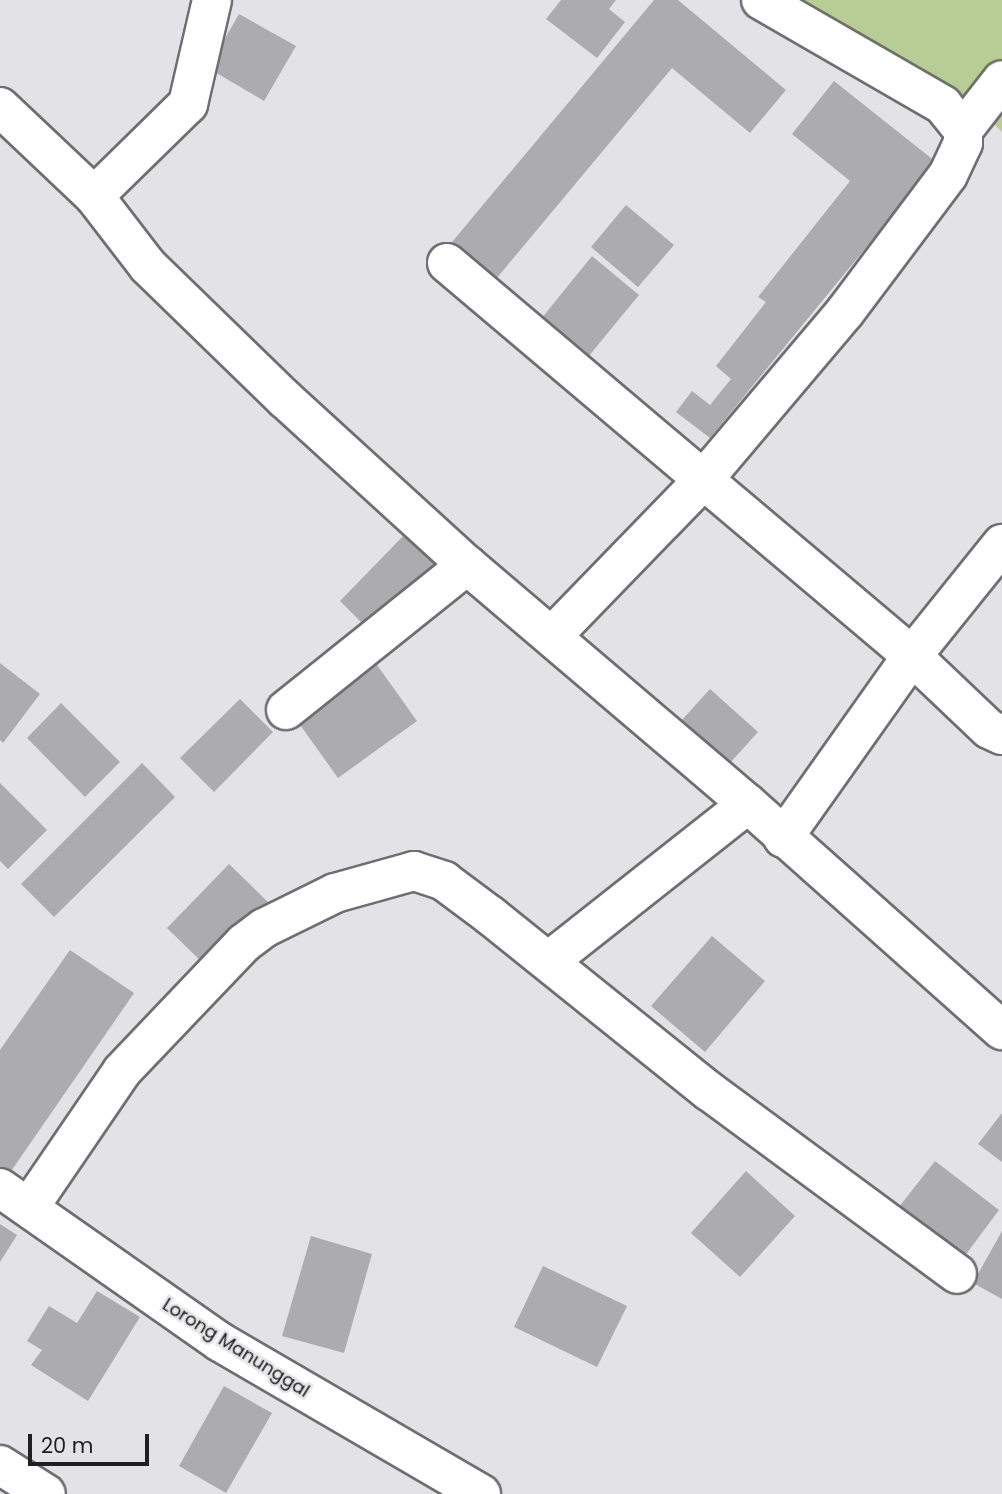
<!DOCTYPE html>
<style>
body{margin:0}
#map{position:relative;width:1002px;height:1494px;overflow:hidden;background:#e3e3e5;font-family:Poppins,sans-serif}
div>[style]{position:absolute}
.green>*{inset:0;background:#b8cd95}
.building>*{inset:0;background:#acacae}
.roads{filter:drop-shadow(2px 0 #6f6f71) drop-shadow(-2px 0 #6f6f71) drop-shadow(0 2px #6f6f71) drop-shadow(0 -2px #6f6f71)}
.street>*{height:38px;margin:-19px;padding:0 19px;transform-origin:19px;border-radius:19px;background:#fff}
span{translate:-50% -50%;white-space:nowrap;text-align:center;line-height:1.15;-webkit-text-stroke:5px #e3e3e5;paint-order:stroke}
.street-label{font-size:18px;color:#202021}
.scale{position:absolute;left:28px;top:1434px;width:121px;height:32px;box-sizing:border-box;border:4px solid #202021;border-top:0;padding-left:9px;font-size:21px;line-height:24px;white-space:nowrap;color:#202021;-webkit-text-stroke:5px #e3e3e5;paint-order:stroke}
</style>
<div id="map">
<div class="green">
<i style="clip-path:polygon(797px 0,1002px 0,1002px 132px,995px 125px)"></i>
</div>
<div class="building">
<i style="clip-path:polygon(561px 0,616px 0,609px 9px,625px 22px,597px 58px,546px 19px)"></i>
<i style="clip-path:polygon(654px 0,678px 0,786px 90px,750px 133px,672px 68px,491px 285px,447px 248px)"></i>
<i style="clip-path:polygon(239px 14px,296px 46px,264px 101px,208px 68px)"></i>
<i style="clip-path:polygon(834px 81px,936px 162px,710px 438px,676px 412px,692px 391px,710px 405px,731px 379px,716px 366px,766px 302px,758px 297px,850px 181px,792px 134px)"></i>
<i style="clip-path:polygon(626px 205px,674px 245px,638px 287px,591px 247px)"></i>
<i style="clip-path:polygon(592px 256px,639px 295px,588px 357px,541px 319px)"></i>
<i style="clip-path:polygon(408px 531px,443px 566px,374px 635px,340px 601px)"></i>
<i style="clip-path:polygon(0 663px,40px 694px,3px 743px,0 740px)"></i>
<i style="clip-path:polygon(377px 665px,417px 721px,338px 778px,298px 722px)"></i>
<i style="clip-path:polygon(710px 689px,758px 732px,721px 773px,673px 730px)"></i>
<i style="clip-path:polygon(240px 699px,273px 732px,214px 792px,180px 758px)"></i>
<i style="clip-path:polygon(61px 703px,120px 762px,85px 797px,27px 738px)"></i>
<i style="clip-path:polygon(142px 763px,175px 797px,54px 917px,21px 884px)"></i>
<i style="clip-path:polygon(0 783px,47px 830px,8px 869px,0 861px)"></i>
<i style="clip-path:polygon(229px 864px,269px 903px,207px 967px,167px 928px)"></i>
<i style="clip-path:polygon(712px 936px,765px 981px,705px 1052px,651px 1006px)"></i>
<i style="clip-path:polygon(70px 950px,134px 993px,5px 1180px,0 1177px,0 1050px)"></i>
<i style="clip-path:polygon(1002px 1113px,1002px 1162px,978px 1144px)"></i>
<i style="clip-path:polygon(935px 1161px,999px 1210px,964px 1257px,899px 1207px)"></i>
<i style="clip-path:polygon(746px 1171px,795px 1216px,740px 1277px,691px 1233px)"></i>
<i style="clip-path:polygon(0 1224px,17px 1235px,0 1262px)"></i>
<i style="clip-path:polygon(1002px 1231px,1002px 1299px,973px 1283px)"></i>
<i style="clip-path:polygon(311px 1236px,372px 1254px,344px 1353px,282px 1336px)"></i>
<i style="clip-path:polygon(543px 1266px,627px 1306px,597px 1367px,514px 1327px)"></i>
<i style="clip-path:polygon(97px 1291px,140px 1317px,88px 1401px,31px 1365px,42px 1350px,27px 1341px,49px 1306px,77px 1323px)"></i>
<i style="clip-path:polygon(224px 1386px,272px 1413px,226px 1493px,179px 1466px)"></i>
</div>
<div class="roads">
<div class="street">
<i style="left:0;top:107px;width:129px;rotate:43.4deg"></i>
<i style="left:94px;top:196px;width:132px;rotate:-44.4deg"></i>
<i style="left:188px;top:104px;width:107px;rotate:-77deg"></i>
<i style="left:963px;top:130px;width:63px;rotate:-52deg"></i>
<i style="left:94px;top:196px;width:88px;rotate:52.4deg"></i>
<i style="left:148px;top:266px;width:191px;rotate:44.2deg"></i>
<i style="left:285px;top:399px;width:246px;rotate:42.4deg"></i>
<i style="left:467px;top:565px;width:369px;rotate:40.4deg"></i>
<i style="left:748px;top:804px;width:340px;rotate:41.7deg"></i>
<i style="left:447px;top:263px;width:609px;rotate:40.2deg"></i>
<i style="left:912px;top:656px;width:106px;rotate:43.5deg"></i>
<i style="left:989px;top:729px;width:14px;rotate:25deg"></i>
<i style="left:552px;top:636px;width:217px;rotate:-45.9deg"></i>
<i style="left:703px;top:480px;width:220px;rotate:-49.8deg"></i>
<i style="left:845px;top:312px;width:171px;rotate:-53.1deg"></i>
<i style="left:948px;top:175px;width:35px;rotate:-65deg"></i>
<i style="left:963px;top:143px;width:13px;rotate:-90deg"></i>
<i style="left:963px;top:130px;width:32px;rotate:-129deg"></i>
<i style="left:943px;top:105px;width:210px;rotate:-150deg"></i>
<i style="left:286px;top:710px;width:232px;rotate:-38.7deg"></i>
<i style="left:783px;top:838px;width:223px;rotate:-54.7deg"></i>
<i style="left:912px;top:656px;width:144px;rotate:-51.2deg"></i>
<i style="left:549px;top:961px;width:253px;rotate:-38.3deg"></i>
<i style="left:0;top:1188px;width:269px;rotate:35deg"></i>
<i style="left:220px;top:1342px;width:302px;rotate:30.2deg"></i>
<i style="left:30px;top:1206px;width:163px;rotate:-55.7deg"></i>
<i style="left:122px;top:1071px;width:177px;rotate:-46.4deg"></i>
<i style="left:244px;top:943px;width:25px;rotate:-37deg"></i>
<i style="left:264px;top:928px;width:79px;rotate:-26.2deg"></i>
<i style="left:335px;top:893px;width:82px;rotate:-15.6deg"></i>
<i style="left:414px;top:871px;width:32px;rotate:18deg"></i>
<i style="left:444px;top:881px;width:59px;rotate:36.7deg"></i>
<i style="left:491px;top:916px;width:280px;rotate:38.8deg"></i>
<i style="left:709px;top:1091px;width:308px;rotate:36.4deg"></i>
<i style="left:0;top:1465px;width:54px;rotate:32.2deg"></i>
</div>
</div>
<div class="street-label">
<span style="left:236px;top:1348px;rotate:32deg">Lorong Manunggal</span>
</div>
<div class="scale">20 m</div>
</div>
